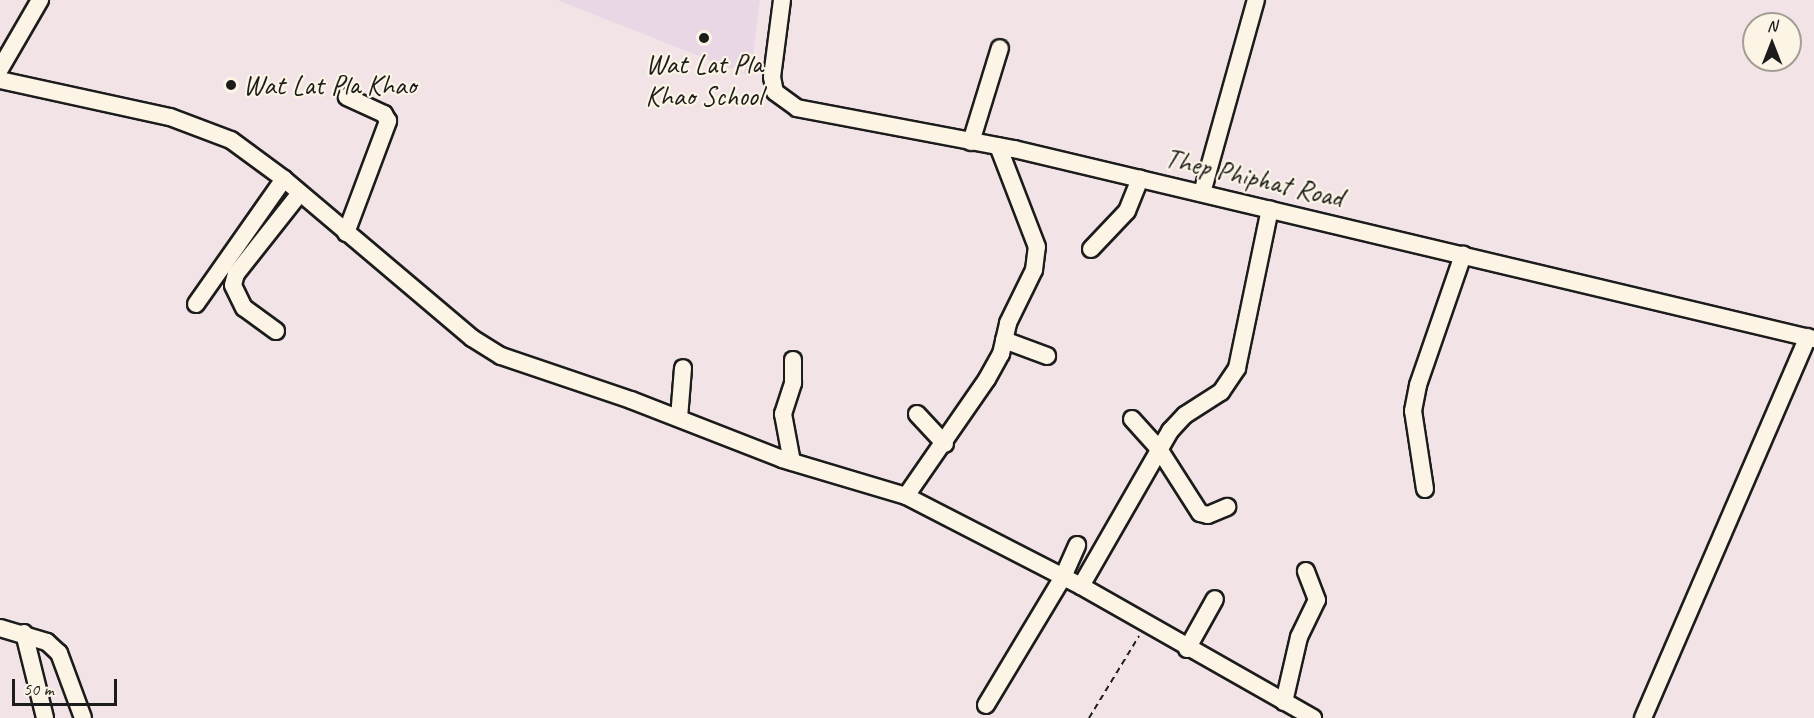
<!DOCTYPE html>
<style>
body{margin:0}
#map{position:relative;width:1814px;height:718px;overflow:hidden;background:#f1e3e6;font-family:Caveat,sans-serif}
div>[style]{position:absolute}
.built>*{inset:0;background:#ead7e6}
.path>*{height:2px;margin-top:-1px;transform-origin:0;background:repeating-linear-gradient(90deg,#1c1c1c 0 6px,transparent 0 10.5px)}
.roads{filter:drop-shadow(2px 0 #1c1c1c) drop-shadow(-2px 0 #1c1c1c) drop-shadow(0 2px #1c1c1c) drop-shadow(0 -2px #1c1c1c)}
.minor>*{height:16px;margin:-8px;padding:0 8px;transform-origin:8px;border-radius:8px;background:#fcf5e5}
.dots>*{width:16px;height:16px;translate:-50% -50%;box-sizing:border-box;border:3px solid #fcf5e5;border-radius:50%}
span{translate:-50% -50%;white-space:nowrap;text-align:center;line-height:1.15;-webkit-text-stroke:4.5px #fcf5e5;paint-order:stroke}
.poi-label{font-size:28px;color:#1c1c1c}
.left{translate:0 -50%;text-align:left}
.street-label{font-size:28px;color:#1c1c1c}
.north{position:absolute;left:1742px;top:12px;width:60px;height:60px;box-sizing:border-box;background:#fcf5e5;border:2px solid #a29e95;border-radius:50%;rotate:0deg;font-size:16px;font-weight:700;line-height:24px;text-align:center;color:#1c1c1c}
.north::after{content:'';display:block;margin:auto;width:21px;height:27px;background:#1c1c1c;clip-path:polygon(50% 0,100% 100%,50% 72%,0 100%)}
.scale{position:absolute;left:12px;top:679px;width:105px;height:27px;box-sizing:border-box;border:3px solid #1c1c1c;border-top:0;padding-left:8px;font-size:18px;line-height:21px;white-space:nowrap;color:#1c1c1c;-webkit-text-stroke:4px #fcf5e5;paint-order:stroke}
</style>
<div id="map">
<div class="built">
<i style="clip-path:polygon(557px 0,760px 0,750px 76px)"></i>
</div>
<div class="path">
<i style="left:1089px;top:718px;width:96px;rotate:-58.6deg"></i>
</div>
<div class="roads">
<div class="minor">
<i style="left:782px;top:0;width:78px;rotate:97.4deg"></i>
<i style="left:772px;top:77px;width:15px;rotate:79deg"></i>
<i style="left:775px;top:92px;width:27px;rotate:36deg"></i>
<i style="left:797px;top:108px;width:221px;rotate:10.7deg"></i>
<i style="left:1014px;top:149px;width:822px;rotate:13.36deg"></i>
<i style="left:0;top:69px;width:80px;rotate:-59.9deg"></i>
<i style="left:0;top:80px;width:174px;rotate:12.3deg"></i>
<i style="left:170px;top:117px;width:65px;rotate:20.7deg"></i>
<i style="left:231px;top:140px;width:66px;rotate:36.3deg"></i>
<i style="left:284px;top:179px;width:246px;rotate:40.2deg"></i>
<i style="left:472px;top:338px;width:34px;rotate:32deg"></i>
<i style="left:501px;top:356px;width:137px;rotate:18.7deg"></i>
<i style="left:631px;top:400px;width:162px;rotate:21.3deg"></i>
<i style="left:782px;top:459px;width:129px;rotate:16.6deg"></i>
<i style="left:906px;top:496px;width:197px;rotate:27.2deg"></i>
<i style="left:1081px;top:586px;width:267px;rotate:29.6deg"></i>
<i style="left:971px;top:142px;width:98px;rotate:-72.9deg"></i>
<i style="left:1202px;top:193px;width:200px;rotate:-74.4deg"></i>
<i style="left:346px;top:233px;width:120px;rotate:-69.4deg"></i>
<i style="left:388px;top:121px;width:8px;rotate:-120deg"></i>
<i style="left:384px;top:114px;width:41px;rotate:-155.3deg"></i>
<i style="left:1091px;top:249px;width:52px;rotate:-46.5deg"></i>
<i style="left:1127px;top:211px;width:35px;rotate:-68deg"></i>
<i style="left:196px;top:304px;width:153px;rotate:-54.9deg"></i>
<i style="left:276px;top:331px;width:39px;rotate:-144deg"></i>
<i style="left:244px;top:308px;width:25px;rotate:-116deg"></i>
<i style="left:233px;top:285px;width:11px;rotate:-75deg"></i>
<i style="left:236px;top:274px;width:103px;rotate:-51.7deg"></i>
<i style="left:1004px;top:340px;width:46px;rotate:20.4deg"></i>
<i style="left:917px;top:414px;width:41px;rotate:47deg"></i>
<i style="left:679px;top:418px;width:50px;rotate:-85.4deg"></i>
<i style="left:1132px;top:419px;width:40px;rotate:48deg"></i>
<i style="left:1159px;top:449px;width:76px;rotate:57.4deg"></i>
<i style="left:1200px;top:513px;width:8px;rotate:14deg"></i>
<i style="left:1208px;top:515px;width:21px;rotate:-23deg"></i>
<i style="left:792px;top:462px;width:49px;rotate:-100.6deg"></i>
<i style="left:783px;top:414px;width:33px;rotate:-72deg"></i>
<i style="left:793px;top:383px;width:23px;rotate:-90deg"></i>
<i style="left:1425px;top:489px;width:79px;rotate:-98.7deg"></i>
<i style="left:1413px;top:411px;width:26px;rotate:-79deg"></i>
<i style="left:1418px;top:385px;width:138px;rotate:-70.9deg"></i>
<i style="left:906px;top:496px;width:142px;rotate:-55.3deg"></i>
<i style="left:987px;top:379px;width:29px;rotate:-61deg"></i>
<i style="left:1001px;top:354px;width:32px;rotate:-77deg"></i>
<i style="left:1008px;top:323px;width:59px;rotate:-63.9deg"></i>
<i style="left:1034px;top:270px;width:23px;rotate:-83deg"></i>
<i style="left:1037px;top:247px;width:108px;rotate:-111.1deg"></i>
<i style="left:1081px;top:586px;width:179px;rotate:-60.1deg"></i>
<i style="left:1170px;top:431px;width:22px;rotate:-47deg"></i>
<i style="left:1185px;top:415px;width:43px;rotate:-32.6deg"></i>
<i style="left:1221px;top:392px;width:29px;rotate:-56deg"></i>
<i style="left:1237px;top:368px;width:162px;rotate:-78.3deg"></i>
<i style="left:0;top:628px;width:49px;rotate:16.6deg"></i>
<i style="left:47px;top:642px;width:16px;rotate:43deg"></i>
<i style="left:59px;top:653px;width:69px;rotate:69.7deg"></i>
<i style="left:24px;top:633px;width:88px;rotate:76.1deg"></i>
<i style="left:1187px;top:649px;width:57px;rotate:-60.8deg"></i>
<i style="left:1284px;top:702px;width:67px;rotate:-77deg"></i>
<i style="left:1299px;top:637px;width:41px;rotate:-64.1deg"></i>
<i style="left:1317px;top:600px;width:31px;rotate:-111deg"></i>
<i style="left:986px;top:705px;width:149px;rotate:-59deg"></i>
<i style="left:1063px;top:577px;width:35px;rotate:-66deg"></i>
<i style="left:1643px;top:718px;width:415px;rotate:-66.6deg"></i>
</div>
</div>
<div class="dots">
<i style="left:704px;top:38px;background:#1c1c1c"></i>
<i style="left:231px;top:85px;background:#1c1c1c"></i>
</div>
<div class="poi-label">
<span style="left:704px;top:80px">Wat Lat Pla<br>Khao School</span>
<span class="left" style="left:243px;top:85px">Wat Lat Pla Khao</span>
</div>
<div class="street-label">
<span style="left:1254px;top:178px;rotate:13deg">Thep Phiphat Road</span>
</div>
<div class="north">N</div>
<div class="scale">50 m</div>
</div>
